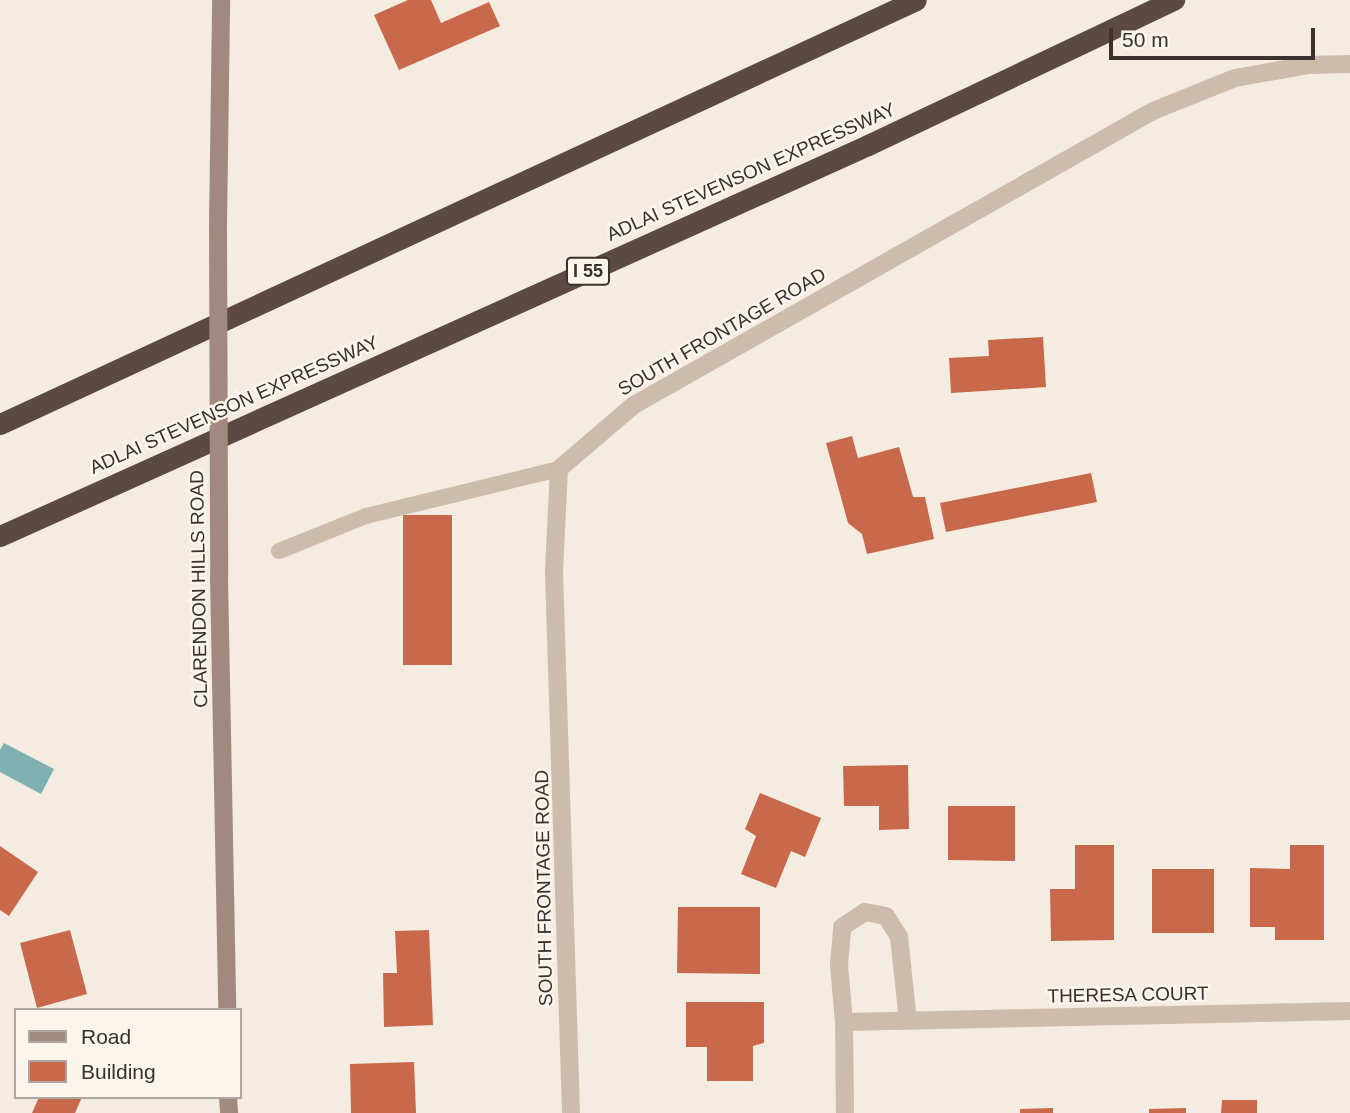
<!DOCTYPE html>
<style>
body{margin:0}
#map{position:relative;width:1350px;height:1113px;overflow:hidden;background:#f4ebe1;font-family:Helvetica,sans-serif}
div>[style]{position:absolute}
.water>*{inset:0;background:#7fb0b2}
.building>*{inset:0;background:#c8694b}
.lane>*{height:16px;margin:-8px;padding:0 8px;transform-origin:8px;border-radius:8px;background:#cdbbac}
.street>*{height:18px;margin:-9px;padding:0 9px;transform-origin:9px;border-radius:9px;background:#cdbbac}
.secondary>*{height:18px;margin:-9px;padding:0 9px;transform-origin:9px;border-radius:9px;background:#a18a7d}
.highway>*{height:21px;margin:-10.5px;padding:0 10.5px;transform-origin:10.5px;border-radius:10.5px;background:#5c4a42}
.secondary-bridge>*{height:18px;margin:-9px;padding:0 9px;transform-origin:9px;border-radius:9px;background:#a18a7d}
span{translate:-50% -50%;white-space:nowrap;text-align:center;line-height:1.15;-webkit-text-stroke:5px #fbf5ee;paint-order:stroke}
.shield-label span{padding:2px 5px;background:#fbf5ee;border:2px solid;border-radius:5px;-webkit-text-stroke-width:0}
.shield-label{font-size:18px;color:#3b302b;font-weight:700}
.street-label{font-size:19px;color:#3b302b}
.legend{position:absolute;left:14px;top:1008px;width:228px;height:91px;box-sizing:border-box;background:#fbf5ee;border:2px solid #aea6a0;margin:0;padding:9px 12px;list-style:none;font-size:21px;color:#3b302b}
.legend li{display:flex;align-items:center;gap:14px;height:35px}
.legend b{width:35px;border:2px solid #aea6a0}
.scale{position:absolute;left:1109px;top:28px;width:206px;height:32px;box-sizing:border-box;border:4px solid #3b302b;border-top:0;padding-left:9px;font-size:21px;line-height:24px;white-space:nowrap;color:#3b302b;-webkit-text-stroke:5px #fbf5ee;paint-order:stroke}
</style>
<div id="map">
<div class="water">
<i style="clip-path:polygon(4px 743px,54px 769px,41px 794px,0 772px,0 750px)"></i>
</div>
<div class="building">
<i style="clip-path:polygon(408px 0,431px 0,441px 23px,489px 2px,500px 26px,399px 70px,374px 15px)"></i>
<i style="clip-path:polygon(1043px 337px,1046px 387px,951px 393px,949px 358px,989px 356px,988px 340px)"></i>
<i style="clip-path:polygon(852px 436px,858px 458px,899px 447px,913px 497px,925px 497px,934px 539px,867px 554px,862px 534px,848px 523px,826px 443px)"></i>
<i style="clip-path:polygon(1091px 473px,1097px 502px,946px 532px,940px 503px)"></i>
<i style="clip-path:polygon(403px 515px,452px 515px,452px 665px,403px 665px)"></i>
<i style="clip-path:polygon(908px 765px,909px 829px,879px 830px,879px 806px,844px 806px,843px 766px)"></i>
<i style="clip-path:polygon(760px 793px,821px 818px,805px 857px,791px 851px,776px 888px,741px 874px,756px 836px,745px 829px)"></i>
<i style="clip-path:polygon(948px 806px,1015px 806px,1015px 861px,948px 860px)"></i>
<i style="clip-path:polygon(1075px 845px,1114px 845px,1114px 940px,1051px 941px,1050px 889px,1075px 889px)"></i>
<i style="clip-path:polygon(1290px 845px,1324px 845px,1324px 940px,1275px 940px,1275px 927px,1250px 927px,1250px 868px,1290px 869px)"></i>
<i style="clip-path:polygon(0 846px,38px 872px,9px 916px,0 910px)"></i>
<i style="clip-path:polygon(1152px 869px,1214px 869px,1214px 933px,1152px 933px)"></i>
<i style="clip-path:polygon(678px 907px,760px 907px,760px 974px,677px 973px)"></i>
<i style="clip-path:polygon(70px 930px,87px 994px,37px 1008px,20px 943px)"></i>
<i style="clip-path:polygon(429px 930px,433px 1025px,384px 1027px,383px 973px,397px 973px,395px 931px)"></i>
<i style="clip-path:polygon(686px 1002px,764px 1002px,764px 1043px,753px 1046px,753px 1081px,707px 1081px,707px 1047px,686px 1047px)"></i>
<i style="clip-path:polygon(414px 1062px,416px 1113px,351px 1113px,350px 1064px)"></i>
<i style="clip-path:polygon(39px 1097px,82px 1097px,75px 1113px,32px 1113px)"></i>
<i style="clip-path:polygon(1222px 1100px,1257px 1100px,1257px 1113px,1221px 1113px)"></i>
<i style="clip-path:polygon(1053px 1108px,1053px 1113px,1020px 1113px,1020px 1109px)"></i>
<i style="clip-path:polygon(1186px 1108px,1186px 1113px,1149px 1113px,1149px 1109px)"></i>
</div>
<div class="lane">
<i style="left:279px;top:551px;width:94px;rotate:-21.9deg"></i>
<i style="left:366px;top:516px;width:199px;rotate:-13.7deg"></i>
</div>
<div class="street">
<i style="left:844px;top:1022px;width:506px;rotate:-1.25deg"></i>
<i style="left:571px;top:1113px;width:542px;rotate:-91.8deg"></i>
<i style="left:554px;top:571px;width:102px;rotate:-87.2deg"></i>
<i style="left:559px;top:469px;width:99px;rotate:-40.5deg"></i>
<i style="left:634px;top:405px;width:596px;rotate:-29.53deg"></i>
<i style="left:1153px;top:111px;width:88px;rotate:-21.9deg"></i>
<i style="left:1235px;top:78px;width:74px;rotate:-10.1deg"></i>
<i style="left:1308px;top:65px;width:42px;rotate:-1.4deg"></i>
<i style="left:845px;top:1113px;width:91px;rotate:-90.6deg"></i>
<i style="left:844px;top:1022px;width:57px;rotate:-95deg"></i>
<i style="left:839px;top:965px;width:38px;rotate:-85deg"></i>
<i style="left:842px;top:927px;width:27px;rotate:-33deg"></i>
<i style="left:865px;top:912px;width:21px;rotate:11deg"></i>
<i style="left:886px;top:916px;width:25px;rotate:58deg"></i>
<i style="left:899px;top:937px;width:84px;rotate:83.9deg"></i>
</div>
<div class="secondary">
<i style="left:218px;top:225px;width:225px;rotate:-89.2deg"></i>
<i style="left:219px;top:577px;width:433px;rotate:88.9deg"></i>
<i style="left:228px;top:1097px;width:16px;rotate:86deg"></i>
</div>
<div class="highway">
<i style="left:0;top:424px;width:1009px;rotate:-24.84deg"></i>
<i style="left:0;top:536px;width:952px;rotate:-24.25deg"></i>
<i style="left:868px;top:145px;width:339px;rotate:-25.4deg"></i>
</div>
<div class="secondary-bridge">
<i style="left:218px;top:225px;width:352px;rotate:89.8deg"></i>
</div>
<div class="shield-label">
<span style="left:588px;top:271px">I 55</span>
</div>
<div class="street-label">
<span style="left:751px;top:172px;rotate:-24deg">ADLAI STEVENSON EXPRESSWAY</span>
<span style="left:722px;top:332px;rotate:-30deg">SOUTH FRONTAGE ROAD</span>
<span style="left:234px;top:405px;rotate:-24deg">ADLAI STEVENSON EXPRESSWAY</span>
<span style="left:199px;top:589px;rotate:-91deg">CLARENDON HILLS ROAD</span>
<span style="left:544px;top:888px;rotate:-91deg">SOUTH FRONTAGE ROAD</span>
<span style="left:1128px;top:995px;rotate:-1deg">THERESA COURT</span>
</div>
<ul class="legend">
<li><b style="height:9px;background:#a18a7d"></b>Road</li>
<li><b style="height:19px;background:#c8694b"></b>Building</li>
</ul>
<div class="scale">50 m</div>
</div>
